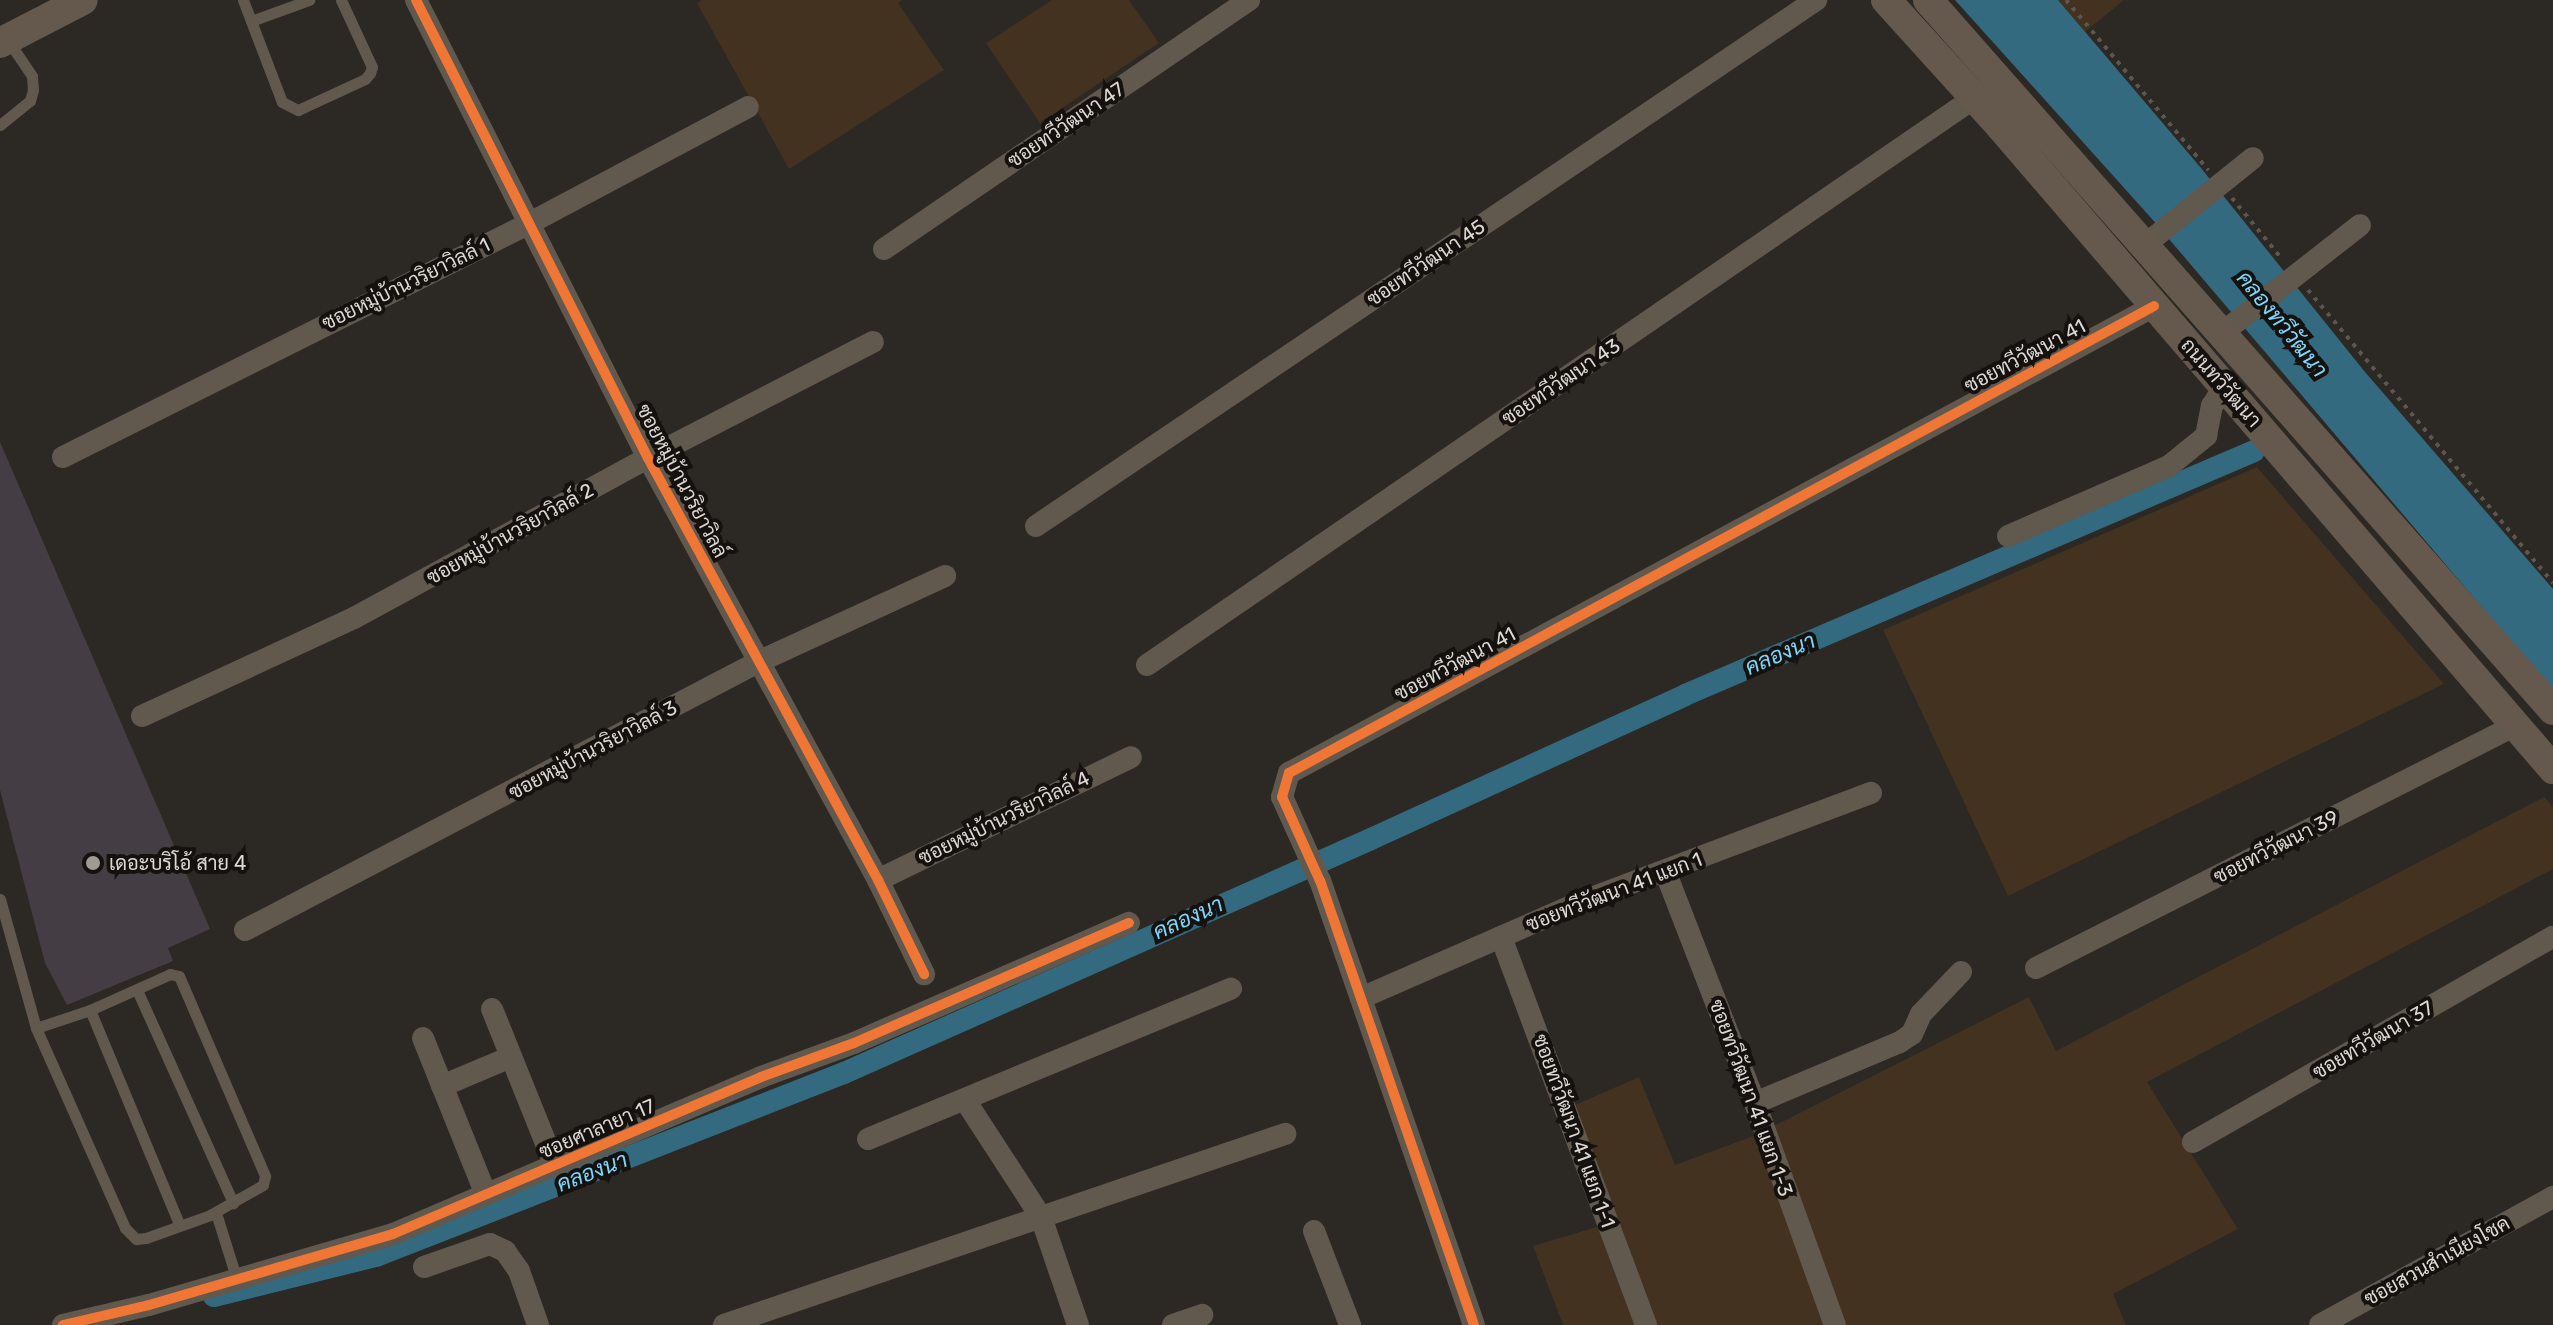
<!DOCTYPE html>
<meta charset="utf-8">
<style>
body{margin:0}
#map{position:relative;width:2553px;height:1325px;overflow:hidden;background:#2c2824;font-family:Rubik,Sarabun,sans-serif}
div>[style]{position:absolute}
.green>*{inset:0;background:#42321f}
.water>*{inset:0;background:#336a7f}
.canal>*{height:22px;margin:-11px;padding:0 11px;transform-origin:11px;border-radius:11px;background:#336a7f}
.building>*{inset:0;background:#443d43}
.path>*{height:4px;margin-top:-2px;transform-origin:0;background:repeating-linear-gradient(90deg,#5c564e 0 4px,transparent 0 10px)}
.service>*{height:11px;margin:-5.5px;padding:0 5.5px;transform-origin:5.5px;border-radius:5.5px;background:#61584e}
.minor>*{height:22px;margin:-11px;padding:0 11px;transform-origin:11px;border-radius:11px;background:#61584e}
.secondary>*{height:30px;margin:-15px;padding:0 15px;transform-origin:15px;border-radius:15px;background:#64594c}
.cycleway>*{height:10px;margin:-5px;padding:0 5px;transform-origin:5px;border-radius:5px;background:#f07635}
.dots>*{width:22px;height:22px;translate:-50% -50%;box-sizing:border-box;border:4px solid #14110e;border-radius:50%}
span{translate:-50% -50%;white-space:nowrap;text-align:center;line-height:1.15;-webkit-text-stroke:8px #14110e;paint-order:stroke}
.street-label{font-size:20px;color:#ddd8d3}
.poi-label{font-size:20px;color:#ddd8d3}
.left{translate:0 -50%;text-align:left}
.water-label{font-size:22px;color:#7bd8fc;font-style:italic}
</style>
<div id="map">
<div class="green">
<i style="clip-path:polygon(702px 0,902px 0,898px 3px,944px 70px,789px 169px,697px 3px)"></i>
<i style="clip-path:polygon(1052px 0,1129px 0,1159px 43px,1040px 123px,986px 43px)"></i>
<i style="clip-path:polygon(2058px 0,2124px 0,2085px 32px)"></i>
<i style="clip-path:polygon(2257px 467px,2444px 684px,2008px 896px,1883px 630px)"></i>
<i style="clip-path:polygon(2544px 797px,2553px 807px,2553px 869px,2147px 1082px,2238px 1229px,2113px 1294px,2126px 1325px,1563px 1325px,1533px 1246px,1617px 1221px,1575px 1105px,1639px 1077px,1675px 1165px,1756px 1135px,2029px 997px,2056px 1051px)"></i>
</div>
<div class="water">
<i style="clip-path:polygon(1955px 0,2058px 0,2201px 168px,2365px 372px,2553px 589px,2553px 691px,2152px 219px)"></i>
</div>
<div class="canal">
<i style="left:214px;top:1296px;width:167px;rotate:-13.9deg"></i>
<i style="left:376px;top:1256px;width:503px;rotate:-21.36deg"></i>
<i style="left:844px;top:1073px;width:577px;rotate:-23.94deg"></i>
<i style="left:1371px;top:839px;width:345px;rotate:-24.6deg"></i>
<i style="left:1685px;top:695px;width:619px;rotate:-23.21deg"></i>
</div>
<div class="building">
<i style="clip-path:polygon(0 442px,210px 929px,168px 948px,173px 961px,67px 1005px,45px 963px,0 790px)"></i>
</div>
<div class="path">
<i style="left:2066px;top:0;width:222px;rotate:50.1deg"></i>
<i style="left:2232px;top:198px;width:79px;rotate:50.7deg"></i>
<i style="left:2308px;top:290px;width:382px;rotate:50.1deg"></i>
</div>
<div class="service">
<i style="left:243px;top:0;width:109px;rotate:69.1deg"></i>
<i style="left:282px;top:102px;width:18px;rotate:27deg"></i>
<i style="left:298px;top:110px;width:74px;rotate:-24.8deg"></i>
<i style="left:365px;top:79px;width:8px;rotate:-50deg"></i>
<i style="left:370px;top:73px;width:6px;rotate:-72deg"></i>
<i style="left:372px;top:67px;width:74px;rotate:-114.8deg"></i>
<i style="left:251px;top:21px;width:62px;rotate:-19.9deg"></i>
<i style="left:0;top:125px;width:38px;rotate:-39deg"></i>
<i style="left:30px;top:101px;width:11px;rotate:-75deg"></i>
<i style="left:33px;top:90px;width:14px;rotate:-94deg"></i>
<i style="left:32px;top:76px;width:45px;rotate:-124deg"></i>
<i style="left:0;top:899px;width:134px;rotate:74.4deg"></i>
<i style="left:36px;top:1028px;width:219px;rotate:66deg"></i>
<i style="left:125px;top:1228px;width:16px;rotate:45deg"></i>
<i style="left:136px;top:1239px;width:10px;rotate:-6deg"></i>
<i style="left:146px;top:1238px;width:74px;rotate:-19.7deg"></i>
<i style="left:216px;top:1213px;width:70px;rotate:72.6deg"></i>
<i style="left:137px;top:990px;width:234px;rotate:65.7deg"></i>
<i style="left:90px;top:1010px;width:232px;rotate:67.4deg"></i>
<i style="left:36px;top:1028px;width:57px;rotate:-18.4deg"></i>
<i style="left:90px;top:1010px;width:88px;rotate:-24.2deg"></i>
<i style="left:170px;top:974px;width:9px;rotate:13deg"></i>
<i style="left:179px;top:976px;width:218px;rotate:66.7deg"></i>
<i style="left:265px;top:1176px;width:9px;rotate:103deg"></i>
<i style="left:263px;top:1185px;width:61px;rotate:150.5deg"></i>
</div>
<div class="minor">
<i style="left:416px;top:0;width:513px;rotate:63.14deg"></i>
<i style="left:648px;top:458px;width:481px;rotate:61.4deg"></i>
<i style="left:878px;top:880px;width:105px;rotate:63.9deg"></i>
<i style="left:2146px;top:244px;width:137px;rotate:-38.8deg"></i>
<i style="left:884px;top:249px;width:442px;rotate:-34.3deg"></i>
<i style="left:2222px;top:333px;width:175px;rotate:-38deg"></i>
<i style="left:63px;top:457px;width:520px;rotate:-26.61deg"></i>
<i style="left:528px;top:224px;width:249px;rotate:-28deg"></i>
<i style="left:1036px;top:526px;width:941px;rotate:-33.99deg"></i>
<i style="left:2008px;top:536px;width:176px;rotate:-23.5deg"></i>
<i style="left:2169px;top:466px;width:48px;rotate:-39deg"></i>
<i style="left:2206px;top:436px;width:31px;rotate:-79deg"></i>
<i style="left:2212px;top:406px;width:22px;rotate:-58deg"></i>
<i style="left:1147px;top:665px;width:1003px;rotate:-34.43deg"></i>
<i style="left:142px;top:716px;width:234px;rotate:-24.8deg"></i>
<i style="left:354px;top:618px;width:335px;rotate:-28.6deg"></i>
<i style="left:648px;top:458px;width:253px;rotate:-27.3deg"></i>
<i style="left:1665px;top:871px;width:249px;rotate:68.8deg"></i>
<i style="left:1755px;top:1103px;width:236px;rotate:70.2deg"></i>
<i style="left:878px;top:880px;width:281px;rotate:-25.9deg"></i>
<i style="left:245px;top:930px;width:579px;rotate:-27.58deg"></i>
<i style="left:758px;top:662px;width:206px;rotate:-24.7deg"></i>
<i style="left:1501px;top:937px;width:414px;rotate:69.5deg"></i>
<i style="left:2036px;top:968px;width:538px;rotate:-26.85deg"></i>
<i style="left:1361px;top:998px;width:237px;rotate:-23.6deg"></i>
<i style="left:1578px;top:903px;width:313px;rotate:-20.6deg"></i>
<i style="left:492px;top:1009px;width:169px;rotate:68.1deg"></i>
<i style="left:423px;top:1038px;width:169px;rotate:68.1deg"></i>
<i style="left:442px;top:1086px;width:75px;rotate:-22.8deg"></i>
<i style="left:965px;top:1100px;width:140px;rotate:57deg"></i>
<i style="left:1041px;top:1217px;width:114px;rotate:71.1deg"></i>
<i style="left:1755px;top:1103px;width:157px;rotate:-22.8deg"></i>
<i style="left:1900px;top:1042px;width:14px;rotate:-34deg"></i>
<i style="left:1912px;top:1034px;width:22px;rotate:-66deg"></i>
<i style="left:1921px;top:1014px;width:58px;rotate:-46.4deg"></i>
<i style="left:868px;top:1139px;width:393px;rotate:-22.5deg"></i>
<i style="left:2193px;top:1142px;width:414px;rotate:-29.7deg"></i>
<i style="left:1314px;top:1231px;width:101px;rotate:69deg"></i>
<i style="left:424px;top:1267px;width:70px;rotate:-19.2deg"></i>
<i style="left:490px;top:1244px;width:17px;rotate:25deg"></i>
<i style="left:505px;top:1251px;width:24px;rotate:55deg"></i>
<i style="left:519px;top:1271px;width:57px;rotate:70.6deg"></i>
<i style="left:63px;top:1325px;width:88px;rotate:-13.1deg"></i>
<i style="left:149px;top:1305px;width:254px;rotate:-16.2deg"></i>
<i style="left:393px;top:1234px;width:400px;rotate:-23.1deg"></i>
<i style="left:761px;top:1077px;width:99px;rotate:-20.1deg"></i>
<i style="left:854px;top:1043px;width:300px;rotate:-23.6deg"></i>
<i style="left:724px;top:1325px;width:593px;rotate:-18.8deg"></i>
<i style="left:1173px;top:1325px;width:31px;rotate:-19deg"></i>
<i style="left:1474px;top:1325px;width:470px;rotate:-109.1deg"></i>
<i style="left:1320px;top:881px;width:92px;rotate:-114.3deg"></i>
<i style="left:1282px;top:797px;width:25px;rotate:-74deg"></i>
<i style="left:1289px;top:773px;width:983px;rotate:-28.36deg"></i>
<i style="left:2320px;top:1325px;width:266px;rotate:-28.8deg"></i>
</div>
<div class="secondary">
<i style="left:1886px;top:0;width:171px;rotate:47.8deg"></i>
<i style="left:2001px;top:127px;width:847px;rotate:49.31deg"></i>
<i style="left:1928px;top:0;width:946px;rotate:48.64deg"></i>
<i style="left:0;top:43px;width:93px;rotate:-27.4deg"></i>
</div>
<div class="cycleway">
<i style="left:416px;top:0;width:513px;rotate:63.14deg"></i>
<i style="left:648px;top:458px;width:481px;rotate:61.4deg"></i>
<i style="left:878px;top:880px;width:105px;rotate:63.9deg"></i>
<i style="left:63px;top:1325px;width:88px;rotate:-13.1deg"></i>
<i style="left:149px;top:1305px;width:254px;rotate:-16.2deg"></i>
<i style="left:393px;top:1234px;width:400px;rotate:-23.1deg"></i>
<i style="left:761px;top:1077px;width:99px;rotate:-20.1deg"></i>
<i style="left:854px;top:1043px;width:300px;rotate:-23.6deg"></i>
<i style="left:1474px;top:1325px;width:470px;rotate:-109.1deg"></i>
<i style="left:1320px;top:881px;width:92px;rotate:-114.3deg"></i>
<i style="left:1282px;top:797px;width:25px;rotate:-74deg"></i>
<i style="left:1289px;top:773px;width:983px;rotate:-28.36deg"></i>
</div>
<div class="dots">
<i style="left:93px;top:863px;background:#9f9a96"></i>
</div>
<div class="street-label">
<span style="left:1066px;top:125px;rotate:-34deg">ซอยทวีวัฒนา 47</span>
<span style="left:1426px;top:263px;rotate:-34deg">ซอยทวีวัฒนา 45</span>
<span style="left:406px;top:284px;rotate:-26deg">ซอยหมู่บ้านวริยาวิลล์ 1</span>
<span style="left:2025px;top:356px;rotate:-28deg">ซอยทวีวัฒนา 41</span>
<span style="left:1561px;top:382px;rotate:-34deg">ซอยทวีวัฒนา 43</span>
<span style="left:2221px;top:383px;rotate:49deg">ถนนทวีวัฒนา</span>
<span style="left:682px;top:481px;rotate:62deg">ซอยหมู่บ้านวริยาวิลล์</span>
<span style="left:510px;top:534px;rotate:-29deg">ซอยหมู่บ้านวริยาวิลล์ 2</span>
<span style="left:1455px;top:664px;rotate:-28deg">ซอยทวีวัฒนา 41</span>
<span style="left:593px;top:750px;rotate:-28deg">ซอยหมู่บ้านวริยาวิลล์ 3</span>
<span style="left:1004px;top:818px;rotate:-26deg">ซอยหมู่บ้านวริยาวิลล์ 4</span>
<span style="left:2276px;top:847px;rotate:-27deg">ซอยทวีวัฒนา 39</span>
<span style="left:1614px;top:892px;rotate:-21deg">ซอยทวีวัฒนา 41 แยก 1</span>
<span style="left:2373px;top:1040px;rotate:-30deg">ซอยทวีวัฒนา 37</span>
<span style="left:1751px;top:1098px;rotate:70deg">ซอยทวีวัฒนา 41 แยก 1-3</span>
<span style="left:597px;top:1129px;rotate:-23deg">ซอยศาลายา 17</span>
<span style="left:1574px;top:1131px;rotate:70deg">ซอยทวีวัฒนา 41 แยก 1-1</span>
<span style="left:2437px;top:1261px;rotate:-29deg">ซอยสวนสำเนียงโชค</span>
</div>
<div class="poi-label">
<span class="left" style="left:109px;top:863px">เดอะบริโอ้ สาย 4</span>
</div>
<div class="water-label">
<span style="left:2282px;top:324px;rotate:51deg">คลองทวีวัฒนา</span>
<span style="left:1780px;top:654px;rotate:-23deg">คลองนา</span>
<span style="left:1188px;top:918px;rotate:-24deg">คลองนา</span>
<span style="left:592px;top:1172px;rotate:-21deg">คลองนา</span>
</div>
</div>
